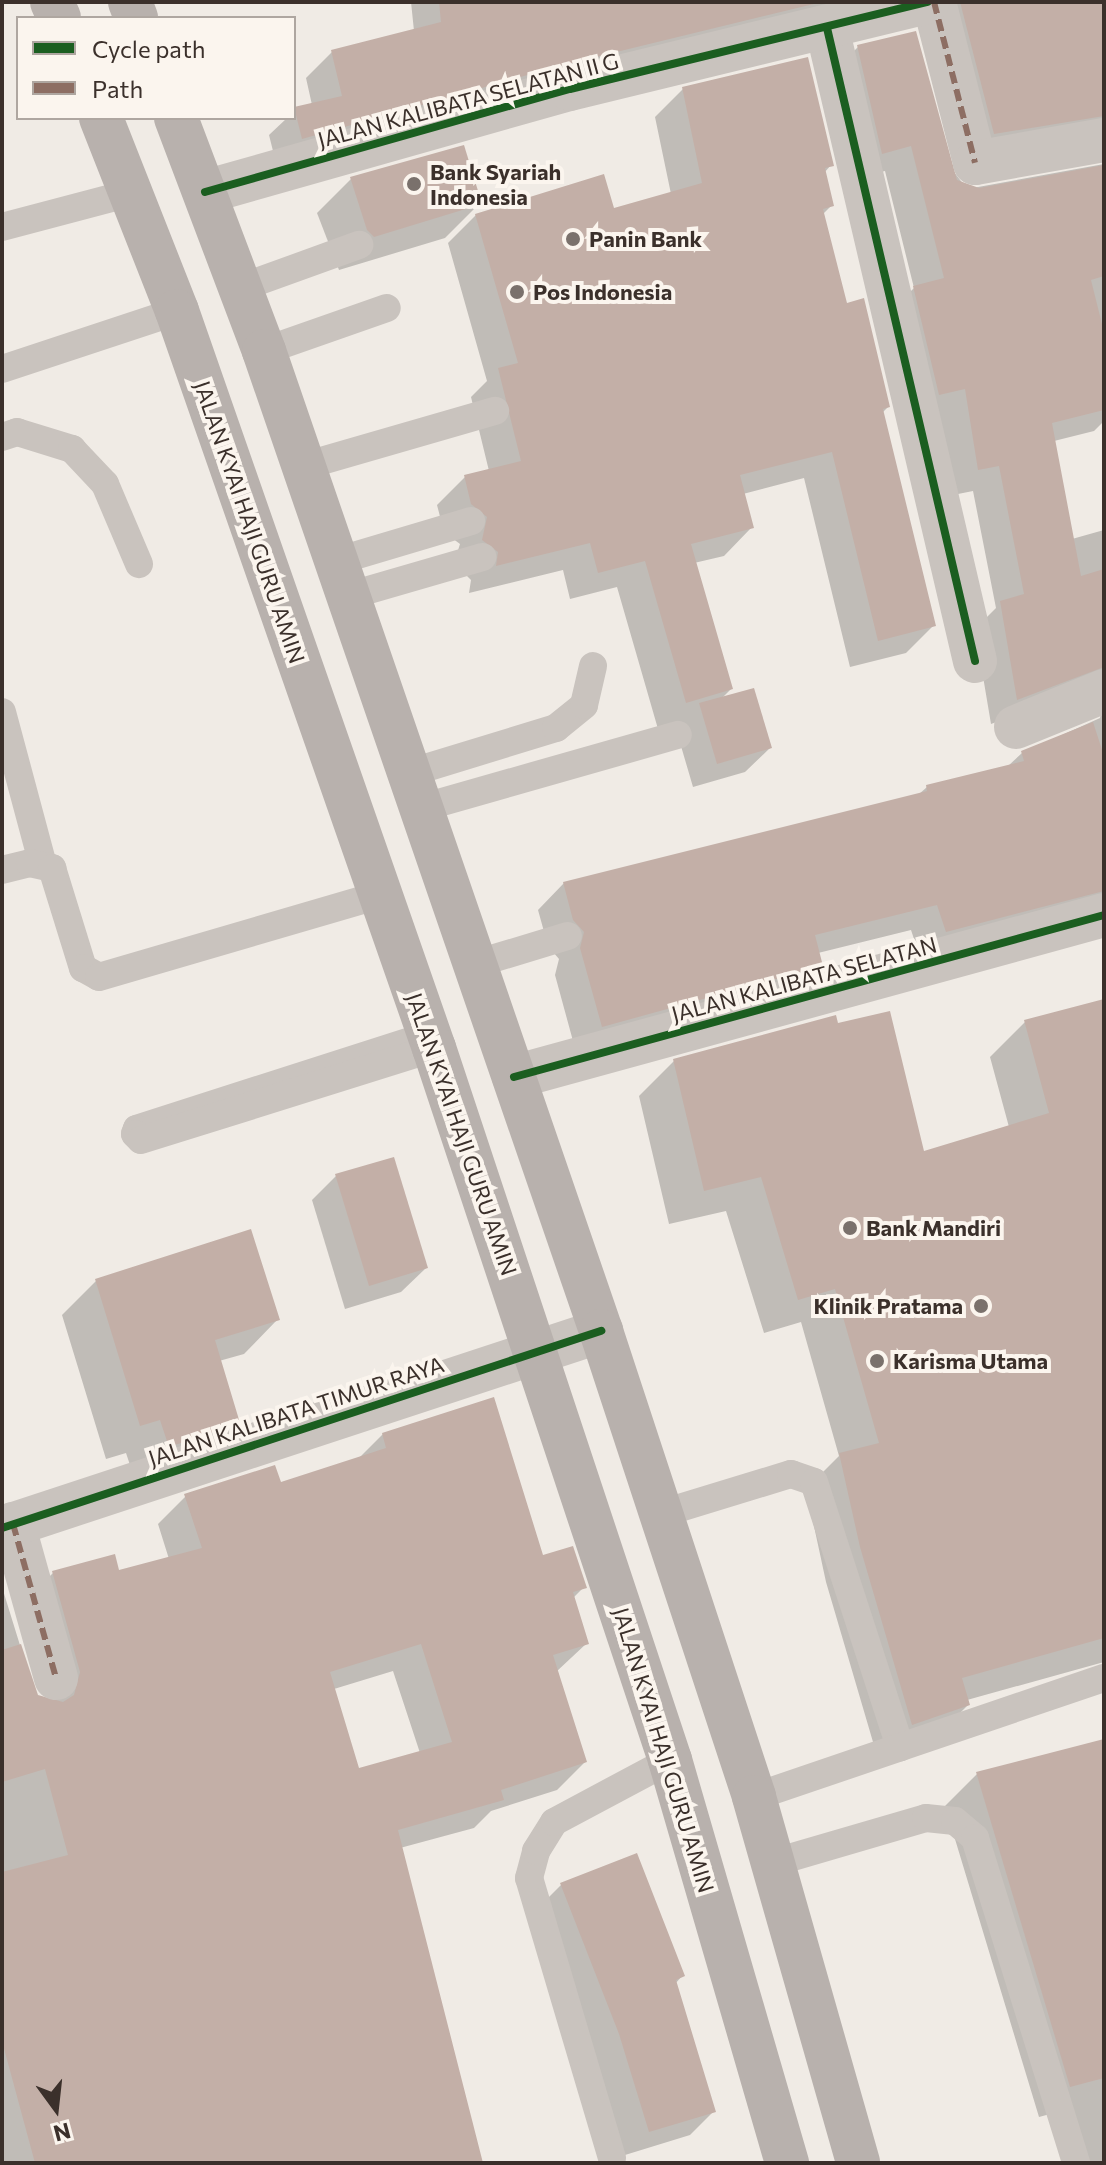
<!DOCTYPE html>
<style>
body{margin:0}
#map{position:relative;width:1106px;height:2165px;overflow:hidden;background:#f0ebe5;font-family:Commissioner,sans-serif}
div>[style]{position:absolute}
.shadow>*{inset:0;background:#0003}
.building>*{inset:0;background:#c3afa7}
.service>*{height:28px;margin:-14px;padding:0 14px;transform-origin:14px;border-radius:14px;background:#c9c3be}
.minor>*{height:44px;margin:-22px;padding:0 22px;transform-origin:22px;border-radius:22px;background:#c9c3be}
.tertiary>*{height:44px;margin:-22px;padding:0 22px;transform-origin:22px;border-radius:22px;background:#c9c3be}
.primary>*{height:44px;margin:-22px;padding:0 22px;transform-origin:22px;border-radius:22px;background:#b8b1ad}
.quiet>*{height:6px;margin-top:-3px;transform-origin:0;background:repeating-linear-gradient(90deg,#8d6e63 0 12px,transparent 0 18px)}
.cycleway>*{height:8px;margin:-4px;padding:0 4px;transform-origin:4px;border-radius:4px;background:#1b5e20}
.dots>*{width:22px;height:22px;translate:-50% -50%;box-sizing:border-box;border:4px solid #fbf5ee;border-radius:50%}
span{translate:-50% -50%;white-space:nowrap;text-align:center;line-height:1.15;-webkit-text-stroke:8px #fbf5ee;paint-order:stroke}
.street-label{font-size:22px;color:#3b302b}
.poi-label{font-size:22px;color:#3b302b;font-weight:700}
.left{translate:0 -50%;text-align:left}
.right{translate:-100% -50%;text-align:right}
.frame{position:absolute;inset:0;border:4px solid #3b302b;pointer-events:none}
.legend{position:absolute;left:16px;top:16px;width:280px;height:104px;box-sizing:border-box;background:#fbf5ee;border:2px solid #aea6a0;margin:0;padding:10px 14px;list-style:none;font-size:24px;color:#3b302b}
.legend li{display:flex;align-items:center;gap:16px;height:40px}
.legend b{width:40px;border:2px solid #aea6a0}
.north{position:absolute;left:16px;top:2069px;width:80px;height:80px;-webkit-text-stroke:6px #fbf5ee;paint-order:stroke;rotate:165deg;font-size:22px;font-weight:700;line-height:32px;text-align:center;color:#3b302b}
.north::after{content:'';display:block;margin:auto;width:28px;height:36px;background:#3b302b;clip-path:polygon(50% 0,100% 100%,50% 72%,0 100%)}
</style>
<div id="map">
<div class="shadow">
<i style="clip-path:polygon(411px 2px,1104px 2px,1104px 421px,1094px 431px,1054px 441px,1072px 539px,1104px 530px,1104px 930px,920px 957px,911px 930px,818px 953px,821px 966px,795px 992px,576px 1052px,555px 975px,559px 959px,548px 946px,538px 910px,564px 883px,918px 795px,927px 787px,1007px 767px,1022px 753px,1100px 718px,1102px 707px,1080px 691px,991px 724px,975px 629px,996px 608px,973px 491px,953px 495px,888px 314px,914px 288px,885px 171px,856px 178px,832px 73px,858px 47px,967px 189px,1104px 164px,1097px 149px,968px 159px,933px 22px,276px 163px,269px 135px,287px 118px,294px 118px,295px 109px,312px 105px,306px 78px,332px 52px,414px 31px)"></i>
<i style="clip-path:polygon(683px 89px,831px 165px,824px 173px,832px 205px,822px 215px,845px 305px,888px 407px,882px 413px,934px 625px,906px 653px,850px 667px,804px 478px,743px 494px,751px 528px,724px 556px,694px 563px,731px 689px,721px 699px,770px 748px,745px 772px,693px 787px,676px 729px,658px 729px,617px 587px,570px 599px,563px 570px,469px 593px,471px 580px,454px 563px,460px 544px,444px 532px,437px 505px,465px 477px,489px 471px,471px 397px,487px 381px,448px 243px,476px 215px,613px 211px,671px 194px,655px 117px)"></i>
<i style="clip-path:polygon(351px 179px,479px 204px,445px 238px,339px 270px,317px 213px)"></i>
<i style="clip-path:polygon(1104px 1006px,1104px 1662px,967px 1700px,968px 1705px,933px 1740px,878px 1759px,826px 1582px,806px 1489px,839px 1456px,801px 1322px,764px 1333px,726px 1211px,669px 1224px,639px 1096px,674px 1061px,837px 1026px,922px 1153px,1009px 1127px,990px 1057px,1025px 1022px)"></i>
<i style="clip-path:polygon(336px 1176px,426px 1268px,401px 1292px,345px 1309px,312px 1200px)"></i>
<i style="clip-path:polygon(96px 1281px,278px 1319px,244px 1354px,219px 1361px,238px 1423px,203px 1457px,135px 1480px,126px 1453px,106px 1459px,62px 1315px)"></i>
<i style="clip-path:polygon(evenodd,383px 1434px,584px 1587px,573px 1598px,587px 1643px,556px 1672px,585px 1762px,557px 1790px,491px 1811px,474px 1828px,400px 1848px,481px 2163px,2px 2163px,2px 1587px,36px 1697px,53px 1701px,25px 1601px,53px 1573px,118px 1573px,169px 1559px,158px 1524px,186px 1496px,279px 1484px,358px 1459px,383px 1434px,393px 1671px,420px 1753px,358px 1771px,334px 1689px,393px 1671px)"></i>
<i style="clip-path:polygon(1104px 1741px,1104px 2163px,1081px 2163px,1065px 2110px,1039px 2117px,945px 1806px,977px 1774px)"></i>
<i style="clip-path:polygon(561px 1885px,682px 1976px,675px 1984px,714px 2111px,690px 2135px,625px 2155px,537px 1909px)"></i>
</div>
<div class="building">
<i style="clip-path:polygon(439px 2px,822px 2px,563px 65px,302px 139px,294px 107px,342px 96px,331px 50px,441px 22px)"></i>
<i style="clip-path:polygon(960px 2px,1104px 2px,1104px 116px,994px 134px)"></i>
<i style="clip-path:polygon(916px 31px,957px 180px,979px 188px,1104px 165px,1104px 276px,1091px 280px,1104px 332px,1104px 410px,1052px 423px,1081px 576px,1104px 569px,1104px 667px,1017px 700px,1000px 601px,1024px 594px,999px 466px,978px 470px,965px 389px,939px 395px,913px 286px,944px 278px,911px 146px,882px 154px,857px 45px)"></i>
<i style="clip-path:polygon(808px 57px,834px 166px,825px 168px,834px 206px,823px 209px,847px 303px,864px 298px,890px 407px,883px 409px,936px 626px,878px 641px,832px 452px,740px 475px,754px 528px,691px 544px,733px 689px,686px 703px,645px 561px,598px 573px,590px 543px,496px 566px,498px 552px,482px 540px,487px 517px,471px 504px,464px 475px,521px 461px,498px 368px,518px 363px,475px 214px,604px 174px,614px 208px,702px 183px,682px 87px)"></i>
<i style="clip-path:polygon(464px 145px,482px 204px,374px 237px,367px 230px,350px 177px)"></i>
<i style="clip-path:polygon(754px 688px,772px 748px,717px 764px,699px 703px)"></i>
<i style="clip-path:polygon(1093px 722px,1104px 756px,1104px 891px,946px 932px,937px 905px,815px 935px,823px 966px,602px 1027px,580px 948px,584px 932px,573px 920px,563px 882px,927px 791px,926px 785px,1024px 761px,1021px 751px)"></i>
<i style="clip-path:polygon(1104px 999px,1104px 1638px,962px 1678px,970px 1705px,912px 1725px,860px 1547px,839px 1453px,879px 1443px,835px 1289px,798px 1300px,761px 1177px,704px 1191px,673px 1059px,836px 1015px,838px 1023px,890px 1011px,924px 1151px,1049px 1113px,1024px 1020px)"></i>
<i style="clip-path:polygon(394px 1157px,428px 1268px,369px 1286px,335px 1174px)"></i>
<i style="clip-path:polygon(251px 1229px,280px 1320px,215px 1340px,240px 1423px,169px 1447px,160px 1420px,140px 1426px,95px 1279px)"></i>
<i style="clip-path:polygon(evenodd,494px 1397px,543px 1555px,573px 1546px,587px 1588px,573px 1592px,589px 1644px,553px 1655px,587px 1762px,501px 1790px,504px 1800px,398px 1830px,483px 2163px,35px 2163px,2px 2041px,2px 1872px,68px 1855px,45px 1769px,2px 1782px,2px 1650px,21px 1644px,38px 1695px,63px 1702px,74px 1695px,80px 1672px,52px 1571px,115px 1554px,119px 1570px,202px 1548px,184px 1494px,275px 1465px,281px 1482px,386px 1448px,382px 1433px,494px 1397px,421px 1644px,452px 1742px,359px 1768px,330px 1672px,421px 1644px)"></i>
<i style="clip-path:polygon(1104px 1739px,1104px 2078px,1070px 2087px,976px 1772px)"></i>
<i style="clip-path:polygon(637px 1853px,685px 1976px,676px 1980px,716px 2112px,649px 2132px,619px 2034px,560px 1883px)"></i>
</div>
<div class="service">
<i style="left:2px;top:227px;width:133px;rotate:-14.8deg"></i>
<i style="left:240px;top:288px;width:127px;rotate:-19.9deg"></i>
<i style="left:264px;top:351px;width:130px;rotate:-19.3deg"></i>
<i style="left:2px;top:369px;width:184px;rotate:-18.3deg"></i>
<i style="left:2px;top:437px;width:16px;rotate:-18deg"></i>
<i style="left:17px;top:432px;width:58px;rotate:17.2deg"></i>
<i style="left:72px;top:449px;width:48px;rotate:46.7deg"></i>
<i style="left:105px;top:484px;width:87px;rotate:67deg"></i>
<i style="left:304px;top:466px;width:199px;rotate:-16.1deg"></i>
<i style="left:337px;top:561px;width:140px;rotate:-16.6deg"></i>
<i style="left:348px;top:596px;width:140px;rotate:-16.2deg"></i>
<i style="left:2px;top:712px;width:158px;rotate:75deg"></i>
<i style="left:409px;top:773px;width:154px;rotate:-17deg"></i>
<i style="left:556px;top:728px;width:36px;rotate:-39deg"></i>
<i style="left:584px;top:705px;width:40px;rotate:-77deg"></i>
<i style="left:421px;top:808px;width:267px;rotate:-15.9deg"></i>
<i style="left:2px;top:870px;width:29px;rotate:-14deg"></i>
<i style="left:30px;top:863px;width:23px;rotate:13deg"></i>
<i style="left:52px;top:868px;width:105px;rotate:72.8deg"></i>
<i style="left:83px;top:968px;width:18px;rotate:29deg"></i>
<i style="left:99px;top:977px;width:293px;rotate:-16.3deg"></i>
<i style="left:475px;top:964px;width:97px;rotate:-16.8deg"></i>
<i style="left:429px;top:1035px;width:307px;rotate:162.2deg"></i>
<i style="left:137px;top:1129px;width:5px;rotate:112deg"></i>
<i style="left:135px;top:1134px;width:8px;rotate:45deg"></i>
<i style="left:141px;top:1140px;width:307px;rotate:-17.4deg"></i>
<i style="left:660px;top:1514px;width:137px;rotate:-17deg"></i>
<i style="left:791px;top:1474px;width:24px;rotate:19deg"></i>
<i style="left:814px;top:1482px;width:279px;rotate:72deg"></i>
<i style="left:754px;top:1797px;width:370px;rotate:-18.8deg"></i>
<i style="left:772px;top:1863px;width:160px;rotate:-16.3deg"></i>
<i style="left:926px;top:1818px;width:29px;rotate:6deg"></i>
<i style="left:955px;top:1821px;width:26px;rotate:40deg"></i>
<i style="left:975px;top:1838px;width:340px;rotate:72.7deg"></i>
<i style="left:612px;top:2158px;width:292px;rotate:-106.5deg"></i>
<i style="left:529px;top:1878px;width:28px;rotate:-75deg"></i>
<i style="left:536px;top:1851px;width:34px;rotate:-58deg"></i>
<i style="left:554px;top:1822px;width:132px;rotate:-28.1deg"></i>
</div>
<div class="minor">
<i style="left:934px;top:2px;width:166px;rotate:75.7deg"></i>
<i style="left:975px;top:163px;width:131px;rotate:-10.1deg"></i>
<i style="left:827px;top:28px;width:650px;rotate:76.84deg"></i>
<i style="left:205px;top:192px;width:379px;rotate:-15.8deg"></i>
<i style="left:570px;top:89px;width:368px;rotate:-13.7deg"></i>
<i style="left:1016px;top:727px;width:95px;rotate:-22.2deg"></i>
<i style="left:514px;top:1077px;width:612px;rotate:-15.35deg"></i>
<i style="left:13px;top:1524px;width:160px;rotate:74.4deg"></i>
</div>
<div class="tertiary">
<i style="left:2px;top:1528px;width:631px;rotate:-18.21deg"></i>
</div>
<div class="primary">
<i style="left:52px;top:2px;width:17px;rotate:66deg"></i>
<i style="left:130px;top:2px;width:17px;rotate:69deg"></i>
<i style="left:101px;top:118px;width:207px;rotate:68.5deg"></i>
<i style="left:177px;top:311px;width:781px;rotate:70.78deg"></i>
<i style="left:434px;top:1048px;width:750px;rotate:71.66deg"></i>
<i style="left:670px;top:1760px;width:420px;rotate:73.8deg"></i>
<i style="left:176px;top:118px;width:249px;rotate:69.3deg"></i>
<i style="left:264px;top:351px;width:1036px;rotate:71.02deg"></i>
<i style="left:601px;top:1331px;width:490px;rotate:71.8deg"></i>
<i style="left:754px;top:1797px;width:380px;rotate:74.1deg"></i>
</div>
<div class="quiet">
<i style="left:934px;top:2px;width:166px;rotate:75.7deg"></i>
<i style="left:13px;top:1524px;width:160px;rotate:74.4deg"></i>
</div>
<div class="cycleway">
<i style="left:827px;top:28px;width:650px;rotate:76.84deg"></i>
<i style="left:205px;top:192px;width:379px;rotate:-15.8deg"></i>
<i style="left:570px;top:89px;width:368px;rotate:-13.7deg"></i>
<i style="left:514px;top:1077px;width:612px;rotate:-15.35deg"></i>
<i style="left:2px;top:1528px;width:631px;rotate:-18.21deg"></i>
</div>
<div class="dots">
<i style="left:414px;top:184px;background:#7a716c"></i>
<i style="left:573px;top:239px;background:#7a716c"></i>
<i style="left:517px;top:292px;background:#7a716c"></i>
<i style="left:850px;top:1228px;background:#7a716c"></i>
<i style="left:981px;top:1306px;background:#7a716c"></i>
<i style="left:877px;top:1361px;background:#7a716c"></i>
</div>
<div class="street-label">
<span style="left:468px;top:100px;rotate:-15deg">JALAN KALIBATA SELATAN II G</span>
<span style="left:250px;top:522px;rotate:71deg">JALAN KYAI HAJI GURU AMIN</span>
<span style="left:804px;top:979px;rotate:-15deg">JALAN KALIBATA SELATAN</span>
<span style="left:462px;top:1134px;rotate:71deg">JALAN KYAI HAJI GURU AMIN</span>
<span style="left:296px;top:1411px;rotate:-18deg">JALAN KALIBATA TIMUR RAYA</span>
<span style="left:664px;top:1750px;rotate:73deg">JALAN KYAI HAJI GURU AMIN</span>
</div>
<div class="poi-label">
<span class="left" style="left:430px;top:184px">Bank Syariah<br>Indonesia</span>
<span class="left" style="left:589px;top:239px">Panin Bank</span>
<span class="left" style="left:533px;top:292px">Pos Indonesia</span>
<span class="left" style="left:866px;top:1228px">Bank Mandiri</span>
<span class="right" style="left:963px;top:1306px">Klinik Pratama</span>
<span class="left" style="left:893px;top:1361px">Karisma Utama</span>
</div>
<div class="frame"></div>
<ul class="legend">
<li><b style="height:10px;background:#1b5e20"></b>Cycle path</li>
<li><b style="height:10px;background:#8d6e63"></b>Path</li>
</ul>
<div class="north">N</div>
</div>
